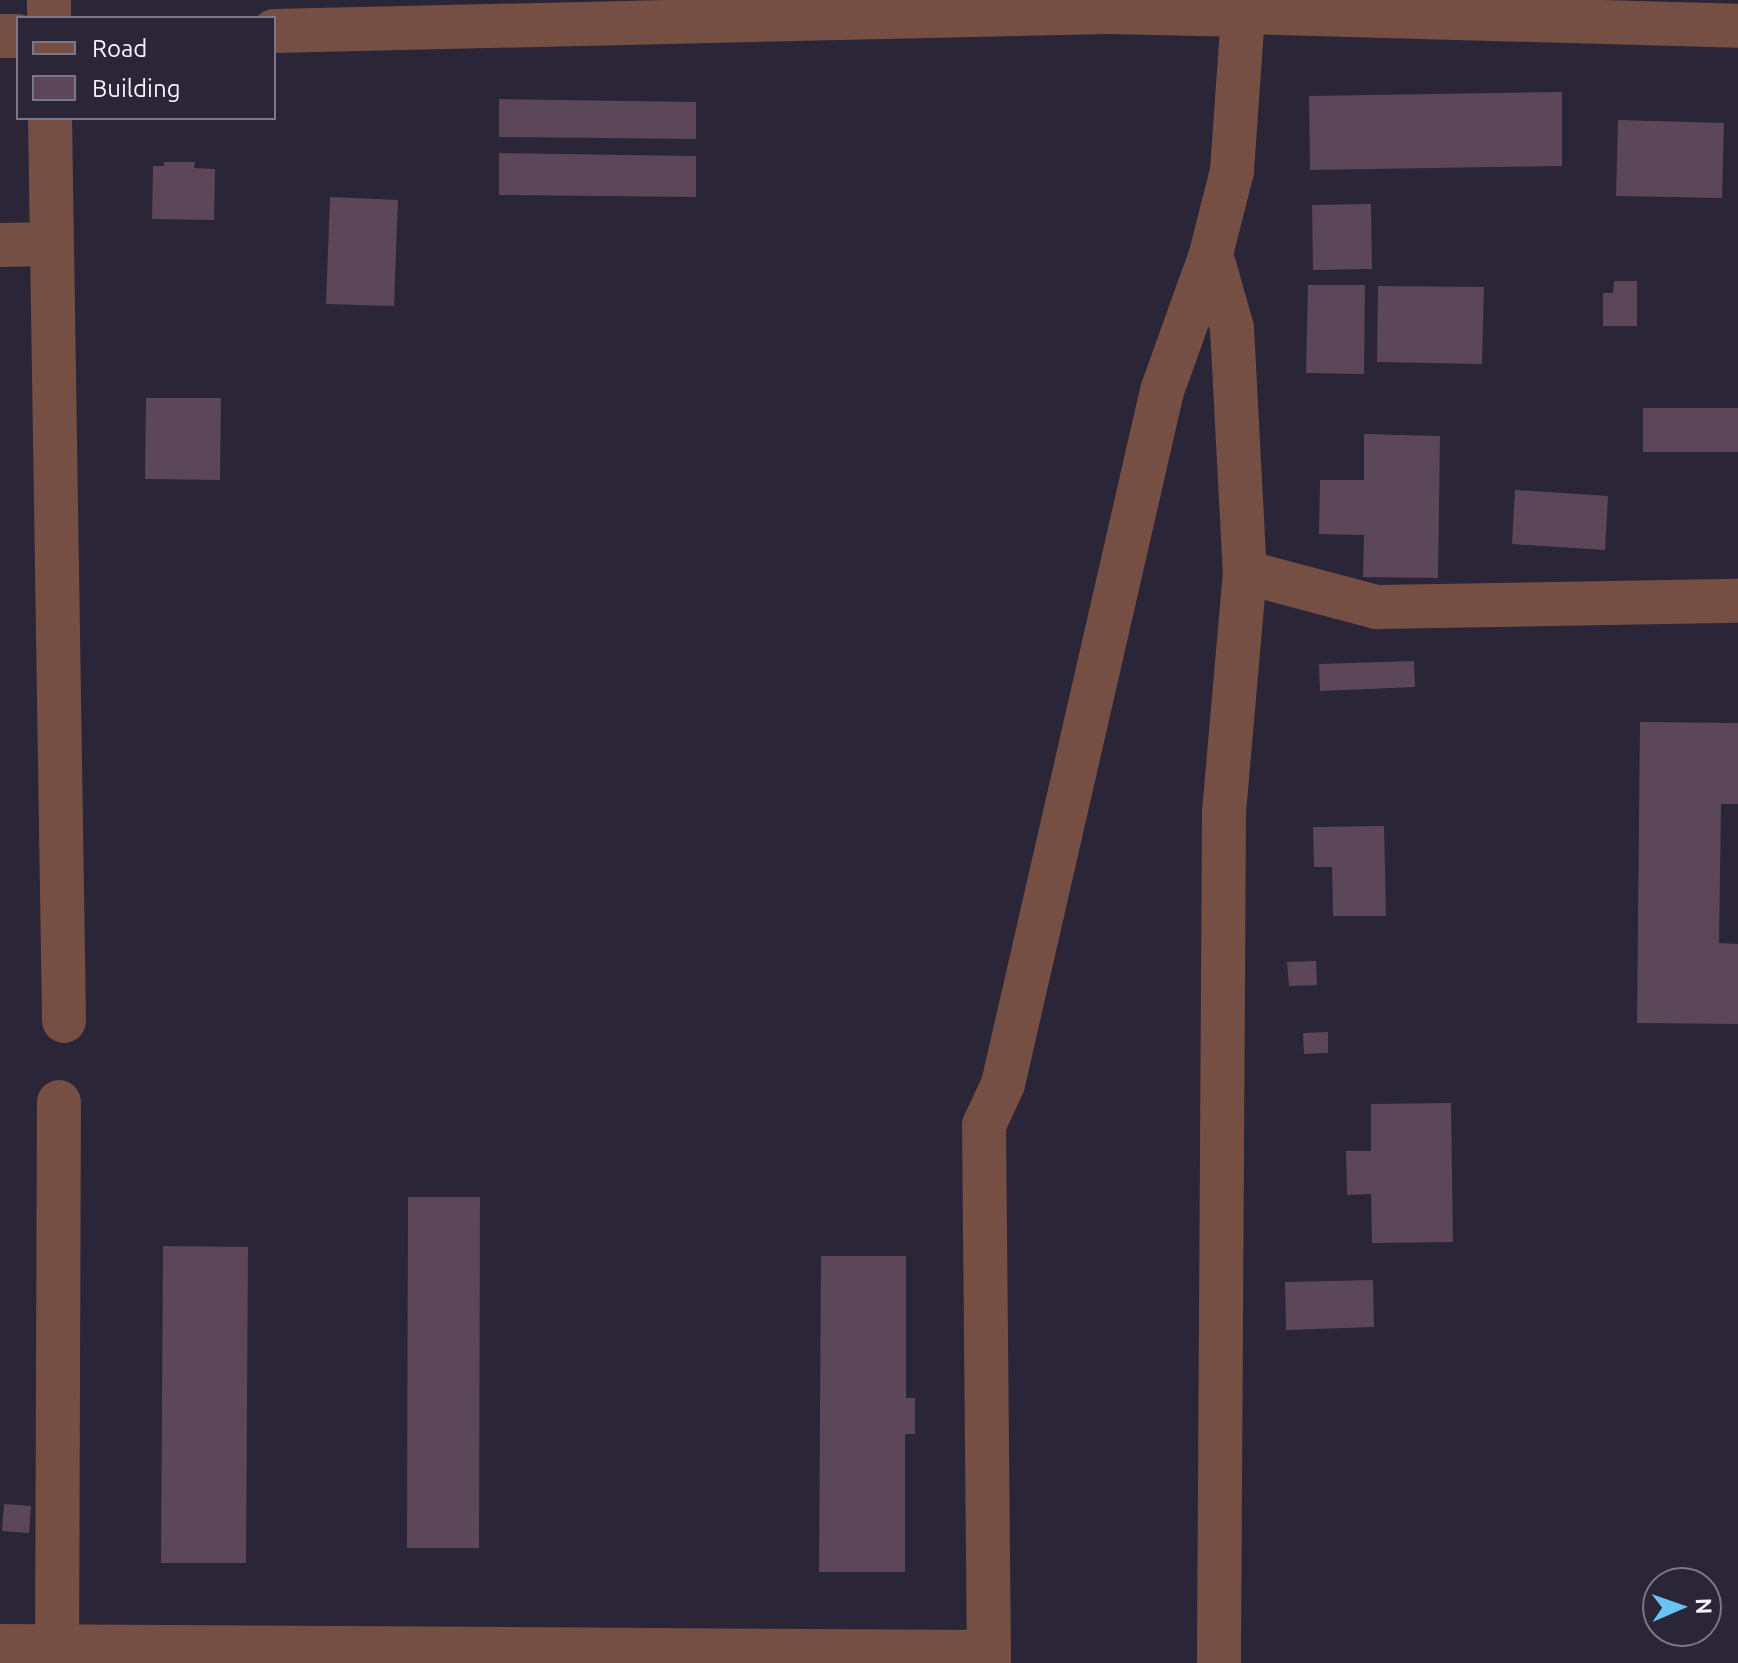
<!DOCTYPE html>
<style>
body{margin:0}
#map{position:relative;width:1738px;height:1663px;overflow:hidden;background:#2b2538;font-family:Ubuntu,sans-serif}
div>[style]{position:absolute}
.building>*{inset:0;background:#5b4757}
.minor>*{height:44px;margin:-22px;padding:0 22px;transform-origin:22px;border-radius:22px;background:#754f43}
span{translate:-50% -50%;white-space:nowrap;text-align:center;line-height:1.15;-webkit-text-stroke:6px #2b2538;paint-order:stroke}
.legend{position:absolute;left:16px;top:16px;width:260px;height:104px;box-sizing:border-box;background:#2b2538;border:2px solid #7c7787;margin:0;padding:10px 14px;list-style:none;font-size:24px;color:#f5f2fd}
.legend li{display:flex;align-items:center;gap:16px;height:40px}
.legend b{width:40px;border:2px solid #7c7787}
.north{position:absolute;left:1642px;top:1567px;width:80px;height:80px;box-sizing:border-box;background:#2b2538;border:2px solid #7c7787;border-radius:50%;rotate:88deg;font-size:22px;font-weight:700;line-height:32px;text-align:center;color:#f5f2fd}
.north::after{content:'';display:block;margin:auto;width:28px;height:36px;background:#69c4f1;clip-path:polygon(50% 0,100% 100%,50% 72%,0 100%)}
</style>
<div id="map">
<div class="building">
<i style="clip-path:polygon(1562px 92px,1562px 166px,1310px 170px,1309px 96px)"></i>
<i style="clip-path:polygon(499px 99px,696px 102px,696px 139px,499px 137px)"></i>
<i style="clip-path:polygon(1618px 120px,1724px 123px,1722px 198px,1616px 196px)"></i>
<i style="clip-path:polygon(499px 153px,696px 156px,696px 197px,499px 195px)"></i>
<i style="clip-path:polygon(164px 162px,195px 162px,194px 168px,215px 169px,214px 220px,152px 219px,153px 166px,164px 166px)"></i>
<i style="clip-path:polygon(330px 197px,398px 200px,394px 306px,326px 304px)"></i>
<i style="clip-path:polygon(1371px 204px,1372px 269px,1313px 270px,1312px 205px)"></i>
<i style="clip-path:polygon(1614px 281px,1637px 281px,1637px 326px,1603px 326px,1603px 293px,1613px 293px)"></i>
<i style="clip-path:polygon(1308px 285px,1365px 285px,1364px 374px,1306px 373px)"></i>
<i style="clip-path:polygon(1378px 286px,1484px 287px,1482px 364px,1377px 362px)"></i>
<i style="clip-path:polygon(146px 398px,221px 398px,220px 480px,145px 479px)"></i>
<i style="clip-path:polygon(1643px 408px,1738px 408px,1738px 452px,1643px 452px)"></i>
<i style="clip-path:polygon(1364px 434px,1440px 436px,1438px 578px,1363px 577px,1364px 535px,1319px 534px,1320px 480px,1364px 480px)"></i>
<i style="clip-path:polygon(1515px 490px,1608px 496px,1605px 550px,1512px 544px)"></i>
<i style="clip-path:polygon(1414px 661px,1415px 687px,1320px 691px,1319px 664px)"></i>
<i style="clip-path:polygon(1640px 722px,1738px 723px,1738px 804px,1721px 804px,1719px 943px,1738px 944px,1738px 1024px,1637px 1023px)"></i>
<i style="clip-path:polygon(1384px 826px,1386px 916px,1333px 916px,1332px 867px,1314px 867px,1313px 827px)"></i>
<i style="clip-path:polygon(1316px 961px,1317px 985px,1289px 986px,1287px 962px)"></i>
<i style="clip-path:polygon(1328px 1032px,1328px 1053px,1304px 1054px,1303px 1033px)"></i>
<i style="clip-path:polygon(1451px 1103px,1453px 1242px,1372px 1243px,1371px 1194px,1347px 1195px,1346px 1151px,1371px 1151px,1371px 1104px)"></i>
<i style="clip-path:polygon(408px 1197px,480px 1197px,479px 1548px,407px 1548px)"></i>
<i style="clip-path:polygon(163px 1246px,248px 1247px,246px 1563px,161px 1563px)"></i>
<i style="clip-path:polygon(821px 1256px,906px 1256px,906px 1398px,915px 1398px,915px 1434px,905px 1434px,905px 1572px,819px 1572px)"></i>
<i style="clip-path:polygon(1373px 1280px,1374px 1327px,1286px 1330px,1285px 1282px)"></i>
<i style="clip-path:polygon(4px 1504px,31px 1506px,29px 1533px,2px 1531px)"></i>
</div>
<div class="minor">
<i style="left:49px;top:0;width:18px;rotate:90deg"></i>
<i style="left:1244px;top:12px;width:494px;rotate:1.6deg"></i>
<i style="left:274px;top:31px;width:834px;rotate:-1.31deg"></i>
<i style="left:1108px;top:12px;width:136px;rotate:1.3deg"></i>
<i style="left:0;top:36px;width:18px"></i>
<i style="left:50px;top:118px;width:903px;rotate:89.11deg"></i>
<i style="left:0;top:245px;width:51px;rotate:-1.1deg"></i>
<i style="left:1211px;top:254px;width:77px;rotate:74.2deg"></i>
<i style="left:1232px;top:328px;width:244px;rotate:87deg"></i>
<i style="left:1245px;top:572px;width:241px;rotate:95deg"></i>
<i style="left:1224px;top:812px;width:851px;rotate:90.34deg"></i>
<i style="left:1245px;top:572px;width:137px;rotate:14.9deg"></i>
<i style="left:1377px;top:607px;width:361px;rotate:-1deg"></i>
<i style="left:0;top:1646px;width:989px;rotate:0.35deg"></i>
<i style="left:57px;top:1663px;width:561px;rotate:-89.8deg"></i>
<i style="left:989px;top:1663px;width:538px;rotate:-90.53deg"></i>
<i style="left:984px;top:1125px;width:45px;rotate:-65.1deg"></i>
<i style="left:1003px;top:1084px;width:711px;rotate:-77.08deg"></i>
<i style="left:1162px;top:391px;width:145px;rotate:-70.3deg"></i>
<i style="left:1211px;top:254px;width:86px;rotate:-75.8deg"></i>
<i style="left:1232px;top:171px;width:171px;rotate:-86deg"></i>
</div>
<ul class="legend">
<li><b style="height:10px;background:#754f43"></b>Road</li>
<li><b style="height:22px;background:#5b4757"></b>Building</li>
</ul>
<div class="north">N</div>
</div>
